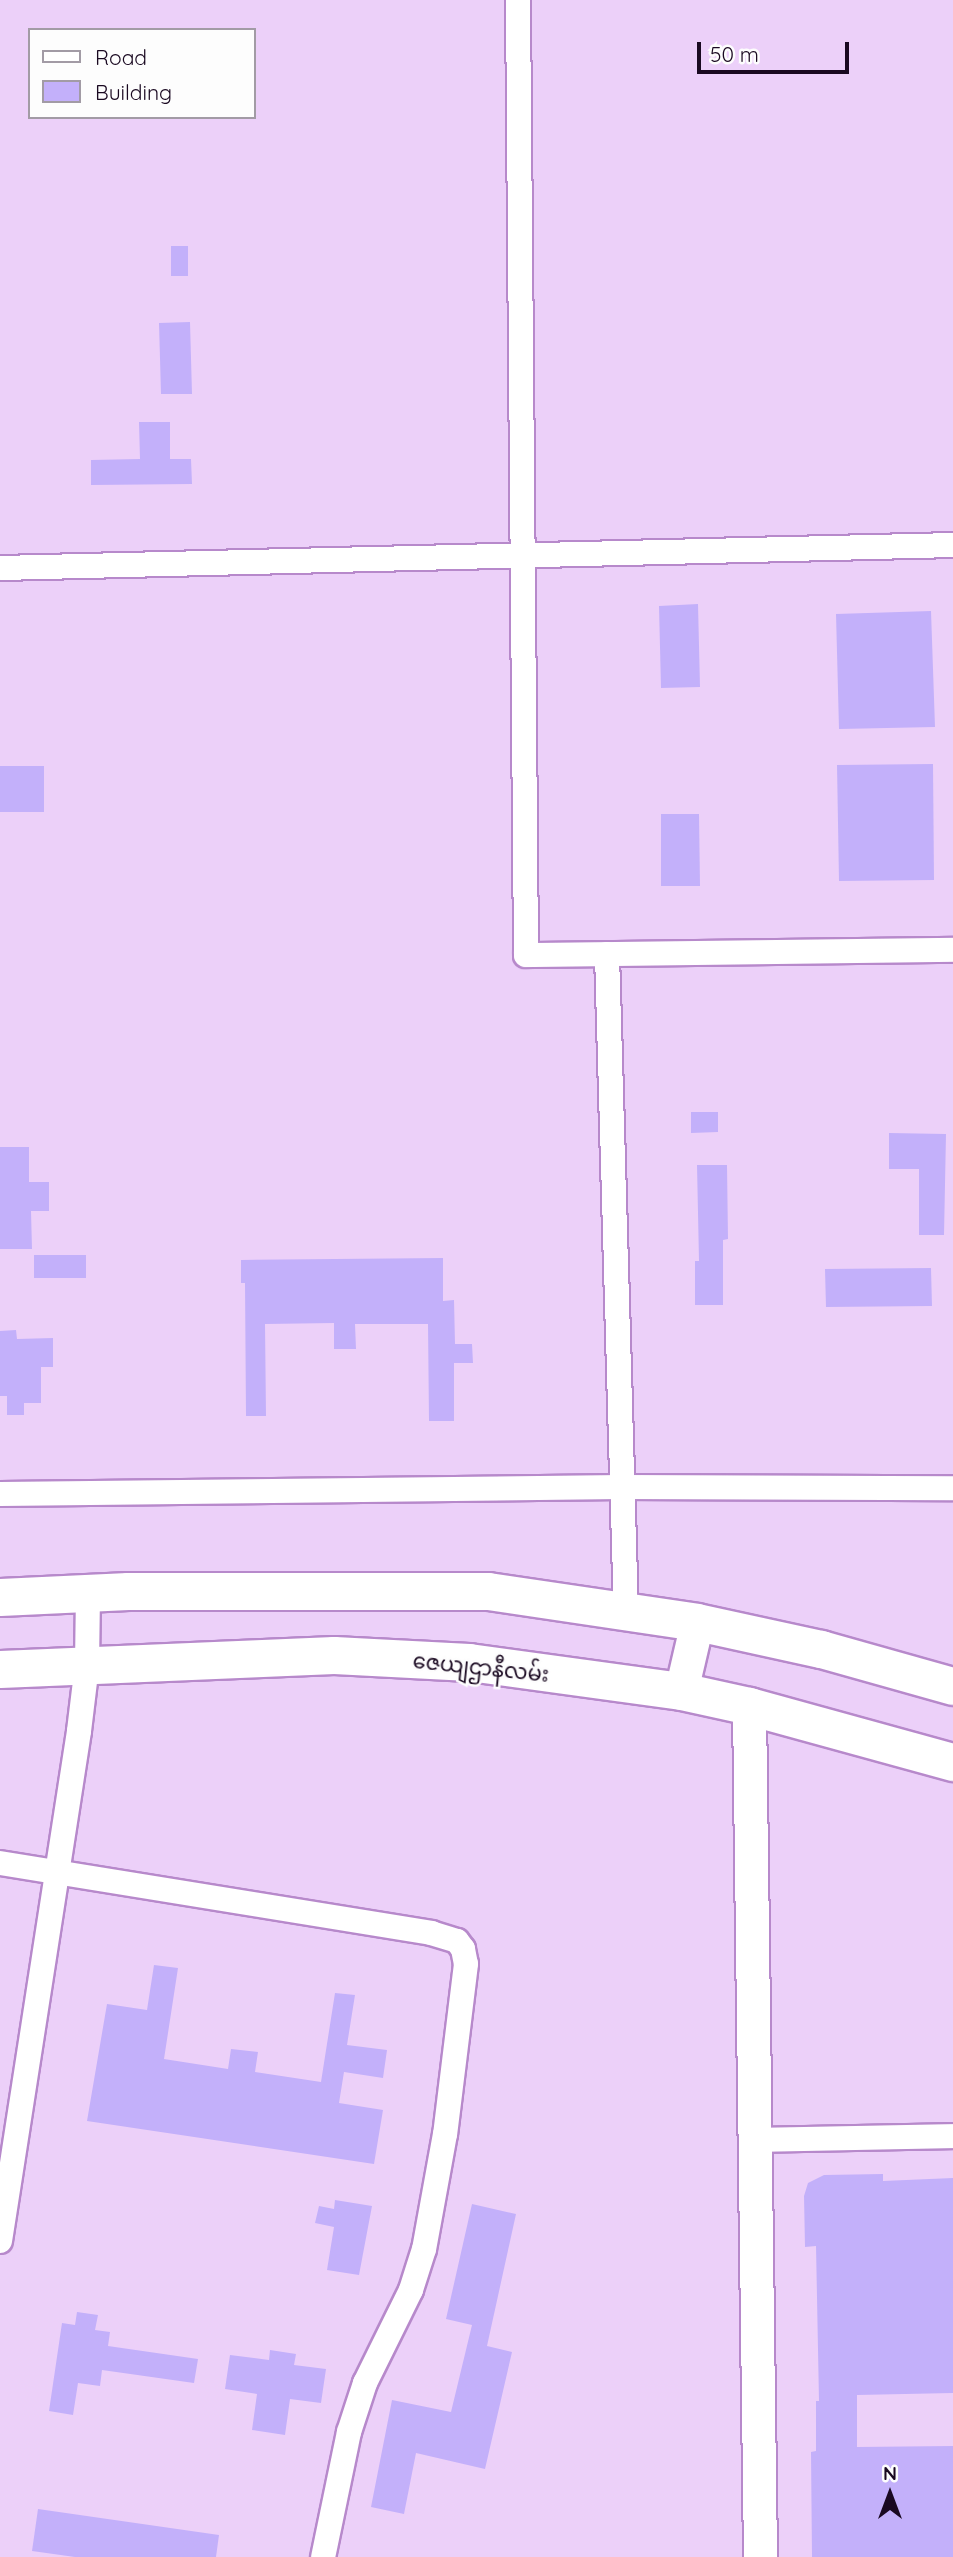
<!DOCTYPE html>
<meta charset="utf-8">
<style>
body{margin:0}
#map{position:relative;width:953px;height:2557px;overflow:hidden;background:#ecd0f9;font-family:Quicksand,"Noto Sans Myanmar",sans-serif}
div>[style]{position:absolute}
.building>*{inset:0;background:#c3b0fa}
.roads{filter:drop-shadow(2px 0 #b789cb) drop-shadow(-2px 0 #b789cb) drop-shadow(0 2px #b789cb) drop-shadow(0 -2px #b789cb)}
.street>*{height:24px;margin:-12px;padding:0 12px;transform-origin:12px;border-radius:12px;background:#fff}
.secondary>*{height:33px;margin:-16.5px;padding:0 16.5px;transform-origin:16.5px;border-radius:16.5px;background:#fff}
.primary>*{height:37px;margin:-18.5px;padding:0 18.5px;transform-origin:18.5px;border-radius:18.5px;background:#fff}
span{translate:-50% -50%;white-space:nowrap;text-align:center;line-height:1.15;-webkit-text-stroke:5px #fdfdfd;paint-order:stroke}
.street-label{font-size:21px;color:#1a0921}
.legend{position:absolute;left:28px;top:28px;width:228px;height:91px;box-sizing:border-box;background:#fdfdfd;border:2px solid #a29ba5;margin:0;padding:9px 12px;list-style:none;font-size:21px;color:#1a0921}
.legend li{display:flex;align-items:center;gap:14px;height:35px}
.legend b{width:35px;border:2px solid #a29ba5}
.north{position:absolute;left:855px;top:2459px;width:70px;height:70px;-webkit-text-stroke:5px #fdfdfd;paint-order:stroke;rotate:0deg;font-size:19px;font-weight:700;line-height:28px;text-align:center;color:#1a0921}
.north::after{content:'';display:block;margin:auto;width:24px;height:32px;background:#1a0921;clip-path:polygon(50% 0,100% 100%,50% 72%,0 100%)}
.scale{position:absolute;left:697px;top:42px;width:152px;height:32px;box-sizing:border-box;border:4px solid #1a0921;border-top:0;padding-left:9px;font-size:21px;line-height:24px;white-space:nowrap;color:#1a0921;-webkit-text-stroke:5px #fdfdfd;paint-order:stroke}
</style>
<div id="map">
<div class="building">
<i style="clip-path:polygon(171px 246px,188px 246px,188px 276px,171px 276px)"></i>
<i style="clip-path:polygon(190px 322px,192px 394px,161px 394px,159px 323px)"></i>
<i style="clip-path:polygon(139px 422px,170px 422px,170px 459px,191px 459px,192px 484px,91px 485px,91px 460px,140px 459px)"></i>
<i style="clip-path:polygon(698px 604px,700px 687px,661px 688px,659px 606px)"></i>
<i style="clip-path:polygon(931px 611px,935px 727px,839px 729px,836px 614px)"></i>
<i style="clip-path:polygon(933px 764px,934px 880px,839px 881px,837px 765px)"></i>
<i style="clip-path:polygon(0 766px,44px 766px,44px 812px,0 812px)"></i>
<i style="clip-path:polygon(661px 814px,699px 814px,700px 886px,661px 886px)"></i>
<i style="clip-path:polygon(691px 1112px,718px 1112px,718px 1132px,691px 1133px)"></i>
<i style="clip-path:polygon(889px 1133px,946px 1134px,944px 1235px,919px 1235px,919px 1169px,889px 1169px)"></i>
<i style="clip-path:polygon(0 1147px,29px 1147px,29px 1182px,49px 1182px,49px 1211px,31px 1211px,32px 1249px,0 1249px)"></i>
<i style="clip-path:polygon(697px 1165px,727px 1165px,728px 1239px,723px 1240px,723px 1305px,695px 1305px,695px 1261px,699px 1261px)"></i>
<i style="clip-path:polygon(34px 1255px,86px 1255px,86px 1278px,34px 1278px)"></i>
<i style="clip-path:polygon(443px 1258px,443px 1301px,454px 1300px,455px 1344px,472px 1344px,473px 1363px,454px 1363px,454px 1421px,429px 1421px,428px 1324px,355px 1324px,356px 1349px,334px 1349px,334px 1323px,265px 1324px,266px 1416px,246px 1416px,245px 1283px,241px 1283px,241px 1260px)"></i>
<i style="clip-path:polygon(931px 1268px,932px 1306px,826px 1307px,825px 1269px)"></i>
<i style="clip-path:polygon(16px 1330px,17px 1339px,53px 1338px,53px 1367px,41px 1367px,41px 1403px,24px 1403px,24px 1415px,7px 1415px,7px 1396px,0 1396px,0 1331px)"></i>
<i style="clip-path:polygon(154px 1965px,178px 1968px,164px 2059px,228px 2069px,231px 2049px,258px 2052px,255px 2072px,321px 2082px,335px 1993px,355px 1995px,347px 2045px,387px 2050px,383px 2078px,344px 2072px,339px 2103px,383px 2110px,374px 2164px,87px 2121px,107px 2004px,147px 2010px)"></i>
<i style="clip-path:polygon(883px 2174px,883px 2181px,953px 2178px,953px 2393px,857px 2395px,857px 2447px,953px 2446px,953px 2557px,812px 2557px,811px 2452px,816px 2451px,816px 2401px,819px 2401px,816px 2246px,805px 2247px,804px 2196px,808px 2183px,824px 2175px)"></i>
<i style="clip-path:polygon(335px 2200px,372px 2206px,359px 2275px,327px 2270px,334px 2227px,315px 2223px,319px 2206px,334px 2209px)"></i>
<i style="clip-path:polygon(472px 2204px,516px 2214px,487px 2346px,512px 2352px,485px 2469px,416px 2453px,404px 2514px,371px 2507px,392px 2400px,451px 2412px,472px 2325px,446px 2319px)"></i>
<i style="clip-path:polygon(77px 2312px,98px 2315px,95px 2330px,110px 2332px,108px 2346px,198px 2359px,194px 2383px,102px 2370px,100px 2386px,78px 2383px,73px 2415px,49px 2411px,62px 2323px,75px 2325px)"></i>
<i style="clip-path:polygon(270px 2350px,296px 2354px,294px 2365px,326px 2369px,321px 2403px,290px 2399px,285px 2435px,252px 2430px,257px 2394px,225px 2389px,230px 2355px,269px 2360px)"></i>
<i style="clip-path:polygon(38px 2509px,219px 2535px,216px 2557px,75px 2557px,32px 2551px)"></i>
</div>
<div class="roads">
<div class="street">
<i style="left:518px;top:0;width:955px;rotate:89.52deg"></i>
<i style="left:526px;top:955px;width:427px;rotate:-0.7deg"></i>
<i style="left:0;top:568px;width:953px;rotate:-1.38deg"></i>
<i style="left:607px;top:954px;width:658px;rotate:88.35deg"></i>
<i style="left:0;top:1494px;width:622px;rotate:-0.64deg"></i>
<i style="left:622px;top:1487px;width:331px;rotate:0.2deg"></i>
<i style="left:0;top:1863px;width:437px;rotate:9.2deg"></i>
<i style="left:431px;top:1933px;width:27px;rotate:17deg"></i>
<i style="left:457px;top:1941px;width:10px;rotate:53deg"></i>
<i style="left:463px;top:1949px;width:15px;rotate:79deg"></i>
<i style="left:466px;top:1964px;width:171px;rotate:97deg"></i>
<i style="left:445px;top:2134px;width:117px;rotate:100.3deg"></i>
<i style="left:424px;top:2249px;width:43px;rotate:107.6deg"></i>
<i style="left:411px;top:2290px;width:104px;rotate:116.3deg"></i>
<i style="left:365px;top:2383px;width:52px;rotate:108.1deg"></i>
<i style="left:349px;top:2432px;width:128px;rotate:101.7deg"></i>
<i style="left:752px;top:2140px;width:201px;rotate:-1.1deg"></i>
<i style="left:0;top:2241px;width:516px;rotate:-81.19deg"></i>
<i style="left:79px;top:1731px;width:66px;rotate:-83.1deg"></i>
<i style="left:87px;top:1665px;width:72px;rotate:-89.2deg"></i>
</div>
<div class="secondary">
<i style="left:681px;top:1691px;width:71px;rotate:-76.9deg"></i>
<i style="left:749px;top:1706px;width:851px;rotate:89.26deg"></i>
</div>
<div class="primary">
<i style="left:0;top:1597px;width:128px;rotate:-2.7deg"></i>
<i style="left:128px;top:1591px;width:360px"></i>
<i style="left:488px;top:1591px;width:211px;rotate:8.4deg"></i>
<i style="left:697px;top:1622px;width:127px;rotate:12.3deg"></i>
<i style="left:821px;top:1649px;width:137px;rotate:15.7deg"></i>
<i style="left:0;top:1669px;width:334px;rotate:-2.4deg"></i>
<i style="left:334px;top:1655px;width:135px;rotate:3deg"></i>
<i style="left:469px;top:1662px;width:214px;rotate:7.8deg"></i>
<i style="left:681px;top:1691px;width:70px;rotate:12.4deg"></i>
<i style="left:749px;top:1706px;width:212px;rotate:15.4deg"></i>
</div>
</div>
<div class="street-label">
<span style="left:481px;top:1667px;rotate:6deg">ဇေယျဌာနီလမ်း</span>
</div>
<ul class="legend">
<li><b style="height:9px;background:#fff"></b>Road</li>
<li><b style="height:19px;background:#c3b0fa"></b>Building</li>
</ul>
<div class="north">N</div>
<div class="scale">50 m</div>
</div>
